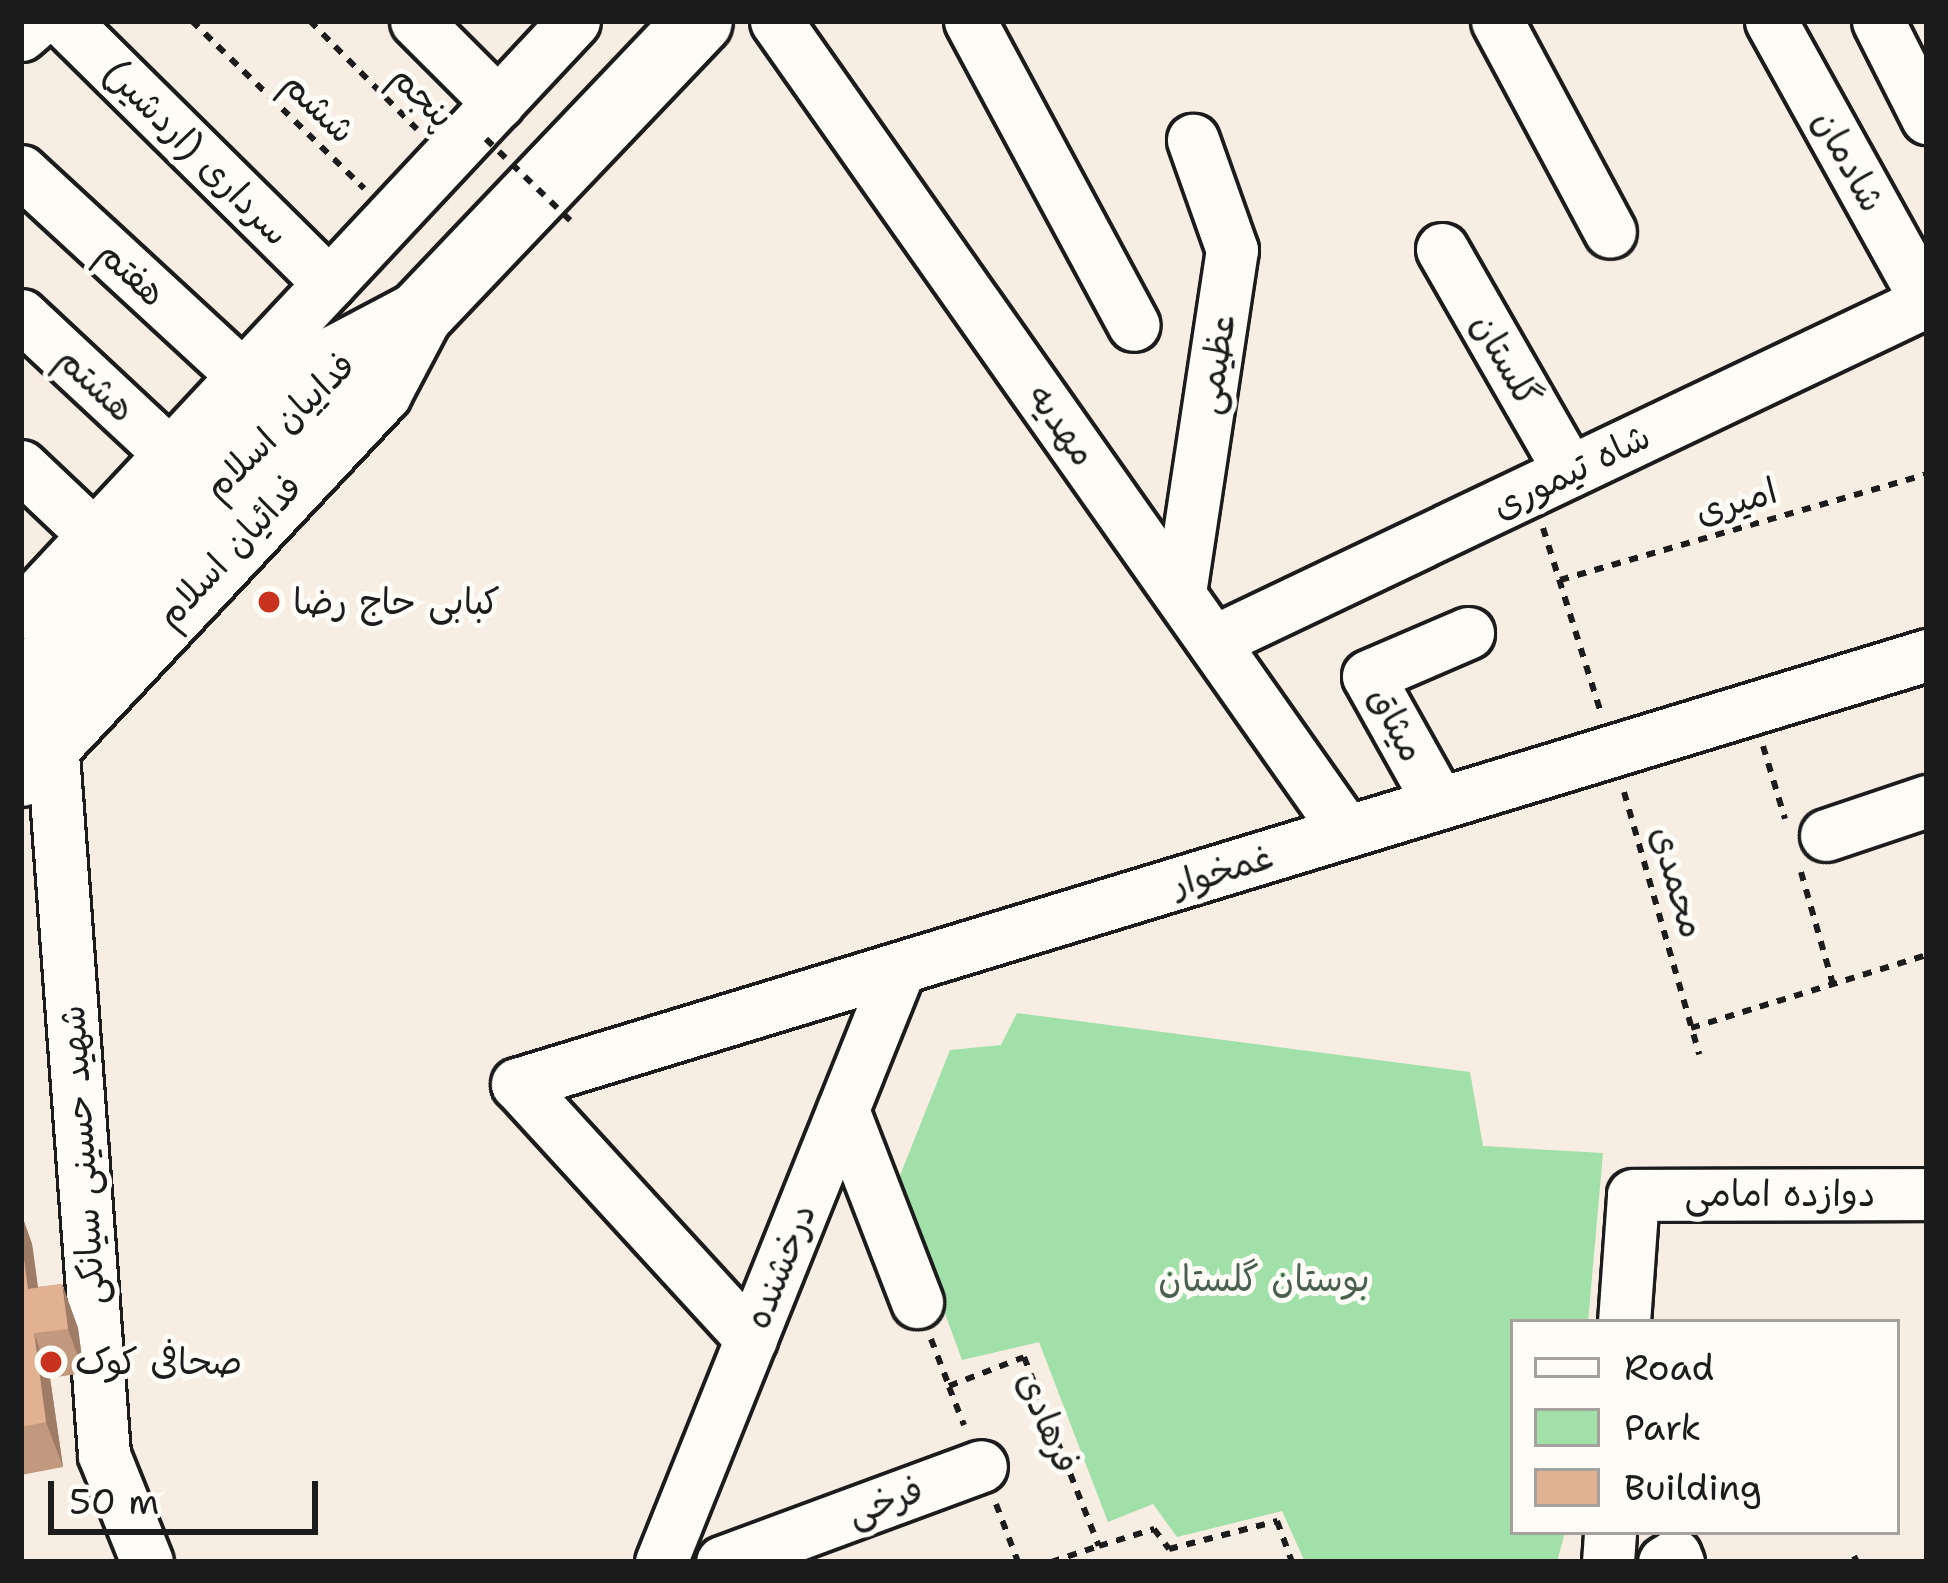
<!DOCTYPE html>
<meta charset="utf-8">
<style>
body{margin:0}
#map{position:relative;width:1948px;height:1583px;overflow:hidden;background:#f7ede3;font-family:"Shantell Sans","Playpen Sans Arabic",sans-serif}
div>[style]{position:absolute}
.green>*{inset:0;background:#a1e0a8}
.path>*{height:6px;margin-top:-3px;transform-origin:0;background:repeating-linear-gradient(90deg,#1c1c1c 0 9px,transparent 0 18px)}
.roads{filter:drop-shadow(3px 0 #1c1c1c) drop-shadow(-3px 0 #1c1c1c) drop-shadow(0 3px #1c1c1c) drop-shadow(0 -3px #1c1c1c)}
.minor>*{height:51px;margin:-25.5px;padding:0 25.5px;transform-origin:25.5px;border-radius:25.5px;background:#fdfcf7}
.major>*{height:66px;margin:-33px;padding:0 33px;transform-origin:33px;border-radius:33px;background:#fdfcf7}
.path-bridge>*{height:6px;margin-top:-3px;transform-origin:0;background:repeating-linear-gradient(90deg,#1c1c1c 0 9px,transparent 0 18px)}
.wall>*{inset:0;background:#c2987e}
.shaded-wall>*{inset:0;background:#9e7c66}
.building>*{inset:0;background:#e1b192}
.dots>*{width:33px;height:33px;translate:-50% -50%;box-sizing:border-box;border:6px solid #fdfcf7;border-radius:50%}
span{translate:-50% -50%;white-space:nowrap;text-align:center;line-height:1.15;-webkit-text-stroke:10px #fdfcf7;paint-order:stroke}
.street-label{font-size:36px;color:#1c1c1c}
.poi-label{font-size:36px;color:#1c1c1c}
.left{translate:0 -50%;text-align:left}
.park-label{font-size:36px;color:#4b614d}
.frame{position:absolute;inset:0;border:24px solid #1c1c1c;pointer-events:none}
.legend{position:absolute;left:1510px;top:1319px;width:390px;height:216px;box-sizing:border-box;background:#fdfcf7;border:3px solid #a3a29f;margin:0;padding:15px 21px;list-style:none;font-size:36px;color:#1c1c1c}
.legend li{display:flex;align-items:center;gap:24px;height:60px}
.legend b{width:60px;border:3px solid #a3a29f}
.scale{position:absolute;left:48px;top:1481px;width:270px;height:54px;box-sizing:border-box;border:6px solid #1c1c1c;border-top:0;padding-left:15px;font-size:36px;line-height:42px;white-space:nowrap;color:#1c1c1c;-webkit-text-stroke:9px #fdfcf7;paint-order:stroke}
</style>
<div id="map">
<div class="green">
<i style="clip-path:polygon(1017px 1013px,1470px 1072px,1483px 1146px,1603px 1153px,1588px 1322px,1513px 1322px,1513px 1532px,1565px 1532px,1557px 1562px,1305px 1562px,1282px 1511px,1177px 1537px,1153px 1504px,1108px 1522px,1039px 1342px,962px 1360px,897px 1183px,950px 1050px,1001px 1045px)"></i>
</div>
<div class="path">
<i style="left:192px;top:21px;width:240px;rotate:44.2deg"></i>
<i style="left:310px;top:21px;width:152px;rotate:45.3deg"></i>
<i style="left:1543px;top:528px;width:191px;rotate:72.6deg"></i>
<i style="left:1560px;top:580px;width:382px;rotate:-16.1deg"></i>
<i style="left:1763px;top:746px;width:76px;rotate:73.2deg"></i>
<i style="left:1624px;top:792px;width:273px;rotate:74deg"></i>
<i style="left:1801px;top:872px;width:116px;rotate:74.1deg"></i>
<i style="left:1691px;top:1028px;width:247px;rotate:-17.2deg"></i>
<i style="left:931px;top:1339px;width:50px;rotate:69deg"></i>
<i style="left:949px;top:1386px;width:80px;rotate:-21.1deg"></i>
<i style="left:1024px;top:1357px;width:203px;rotate:68.4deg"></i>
<i style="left:1099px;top:1546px;width:58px;rotate:-17.2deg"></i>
<i style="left:1154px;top:1529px;width:25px;rotate:53deg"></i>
<i style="left:1169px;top:1549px;width:112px;rotate:-14.5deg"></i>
<i style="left:1277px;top:1521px;width:44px;rotate:69.9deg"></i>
<i style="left:949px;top:1387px;width:41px;rotate:68.5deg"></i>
<i style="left:996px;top:1504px;width:62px;rotate:69.2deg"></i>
<i style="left:1854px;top:1556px;width:7px;rotate:63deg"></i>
<i style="left:1051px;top:1562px;width:51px;rotate:-18.4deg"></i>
</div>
<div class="roads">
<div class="minor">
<i style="left:64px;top:21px;width:373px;rotate:44.7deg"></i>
<i style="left:416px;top:21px;width:116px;rotate:45deg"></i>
<i style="left:776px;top:21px;width:990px;rotate:54.87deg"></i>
<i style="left:970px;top:21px;width:345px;rotate:61.7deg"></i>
<i style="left:1497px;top:21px;width:239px;rotate:61.8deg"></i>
<i style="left:1771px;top:21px;width:320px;rotate:61deg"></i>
<i style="left:1878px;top:21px;width:109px;rotate:63.2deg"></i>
<i style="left:21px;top:35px;width:21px;rotate:-41deg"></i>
<i style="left:21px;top:171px;width:302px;rotate:42.7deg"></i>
<i style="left:1442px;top:249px;width:256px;rotate:60.2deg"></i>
<i style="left:21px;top:315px;width:204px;rotate:43deg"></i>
<i style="left:21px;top:466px;width:100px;rotate:43.4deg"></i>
<i style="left:1180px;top:593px;width:347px;rotate:-81.4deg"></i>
<i style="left:1232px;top:250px;width:117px;rotate:-109.5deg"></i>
<i style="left:21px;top:613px;width:810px;rotate:-46.95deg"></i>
<i style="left:1214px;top:641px;width:790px;rotate:-25.49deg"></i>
<i style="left:52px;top:741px;width:716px;rotate:85.83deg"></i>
<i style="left:104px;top:1455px;width:115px;rotate:68.1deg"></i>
<i style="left:1439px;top:803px;width:145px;rotate:-119.2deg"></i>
<i style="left:1368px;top:676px;width:109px;rotate:-23.3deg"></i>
<i style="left:1826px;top:835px;width:107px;rotate:-18.6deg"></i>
<i style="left:843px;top:1110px;width:206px;rotate:68.9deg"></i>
<i style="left:1624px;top:1322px;width:127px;rotate:-85.9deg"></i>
<i style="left:1633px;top:1195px;width:294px;rotate:-0.2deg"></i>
<i style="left:751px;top:1339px;width:346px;rotate:-132.5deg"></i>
<i style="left:517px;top:1084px;width:1474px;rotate:-16.92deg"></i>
<i style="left:661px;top:1562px;width:638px;rotate:-68.1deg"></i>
<i style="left:722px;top:1562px;width:276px;rotate:-20.3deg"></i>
<i style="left:1608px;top:1562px;width:30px;rotate:-86deg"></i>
<i style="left:1664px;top:1562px;width:13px;rotate:-32deg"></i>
<i style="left:1675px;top:1555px;width:8px;rotate:67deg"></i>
</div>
<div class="major">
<i style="left:21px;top:691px;width:458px;rotate:-46.5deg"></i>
<i style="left:336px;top:359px;width:94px;rotate:-27.9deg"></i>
<i style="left:419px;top:315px;width:406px;rotate:-46.4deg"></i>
<i style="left:21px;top:773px;width:524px;rotate:-46.86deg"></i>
<i style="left:379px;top:391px;width:86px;rotate:-62.2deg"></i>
</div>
</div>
<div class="path-bridge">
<i style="left:486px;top:139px;width:125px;rotate:44deg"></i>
</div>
<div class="wall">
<i style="clip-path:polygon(21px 1213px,32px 1244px,38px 1287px,62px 1284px,78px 1328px,84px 1373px,50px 1378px,63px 1467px,21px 1475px)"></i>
</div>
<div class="shaded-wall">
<i style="clip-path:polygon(21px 1213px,32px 1244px,44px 1333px,28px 1289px,21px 1238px)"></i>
<i style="clip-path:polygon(62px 1284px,78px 1328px,84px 1373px,68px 1329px)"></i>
<i style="clip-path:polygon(34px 1333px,50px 1378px,63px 1467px,46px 1422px)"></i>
</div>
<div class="building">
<i style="clip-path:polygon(21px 1238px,28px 1289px,62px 1284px,68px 1329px,34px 1333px,46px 1422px,21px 1427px)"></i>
</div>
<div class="dots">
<i style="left:269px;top:602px;background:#c8321e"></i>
<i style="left:51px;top:1362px;background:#c8321e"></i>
</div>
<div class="street-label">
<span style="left:423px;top:96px;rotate:45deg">پنجم</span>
<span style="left:319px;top:107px;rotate:44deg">ششم</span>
<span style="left:197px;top:152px;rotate:45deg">سرداری (اردشیر)</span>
<span style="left:1849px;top:161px;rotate:61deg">شادمان</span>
<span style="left:132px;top:273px;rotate:43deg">هفتم</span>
<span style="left:1506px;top:360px;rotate:60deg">گلستان</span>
<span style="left:1215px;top:364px;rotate:-81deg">عظیمی</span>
<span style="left:96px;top:384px;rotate:43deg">هشتم</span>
<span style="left:1062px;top:425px;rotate:55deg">مهدیه</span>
<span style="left:279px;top:426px;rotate:-44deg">فداییان اسلام</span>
<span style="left:1571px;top:471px;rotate:-26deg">شاه تیموری</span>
<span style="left:1736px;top:501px;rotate:-16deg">امیری</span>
<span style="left:229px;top:551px;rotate:-47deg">فدائیان اسلام</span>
<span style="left:1397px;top:724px;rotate:63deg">میثاق</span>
<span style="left:1222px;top:870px;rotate:-17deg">غمخوار</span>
<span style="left:1678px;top:882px;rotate:74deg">محمدی</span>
<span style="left:82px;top:1155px;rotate:-94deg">شهید حسینی سیانکی</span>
<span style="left:1780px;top:1194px">دوازده امامی</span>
<span style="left:780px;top:1266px;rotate:-68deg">درخشنده</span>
<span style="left:1048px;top:1422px;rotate:67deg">فرهادی</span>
<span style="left:885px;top:1501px;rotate:-20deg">فرخی</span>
</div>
<div class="poi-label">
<span class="left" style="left:293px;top:602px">کبابی حاج رضا</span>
<span class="left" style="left:75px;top:1362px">صحافی کوک</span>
</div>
<div class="park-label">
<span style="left:1264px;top:1279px">بوستان گلستان</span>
</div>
<div class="frame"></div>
<ul class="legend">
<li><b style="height:15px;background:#fdfcf7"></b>Road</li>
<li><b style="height:33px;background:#a1e0a8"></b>Park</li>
<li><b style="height:33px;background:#e1b192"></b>Building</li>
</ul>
<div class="scale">50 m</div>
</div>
